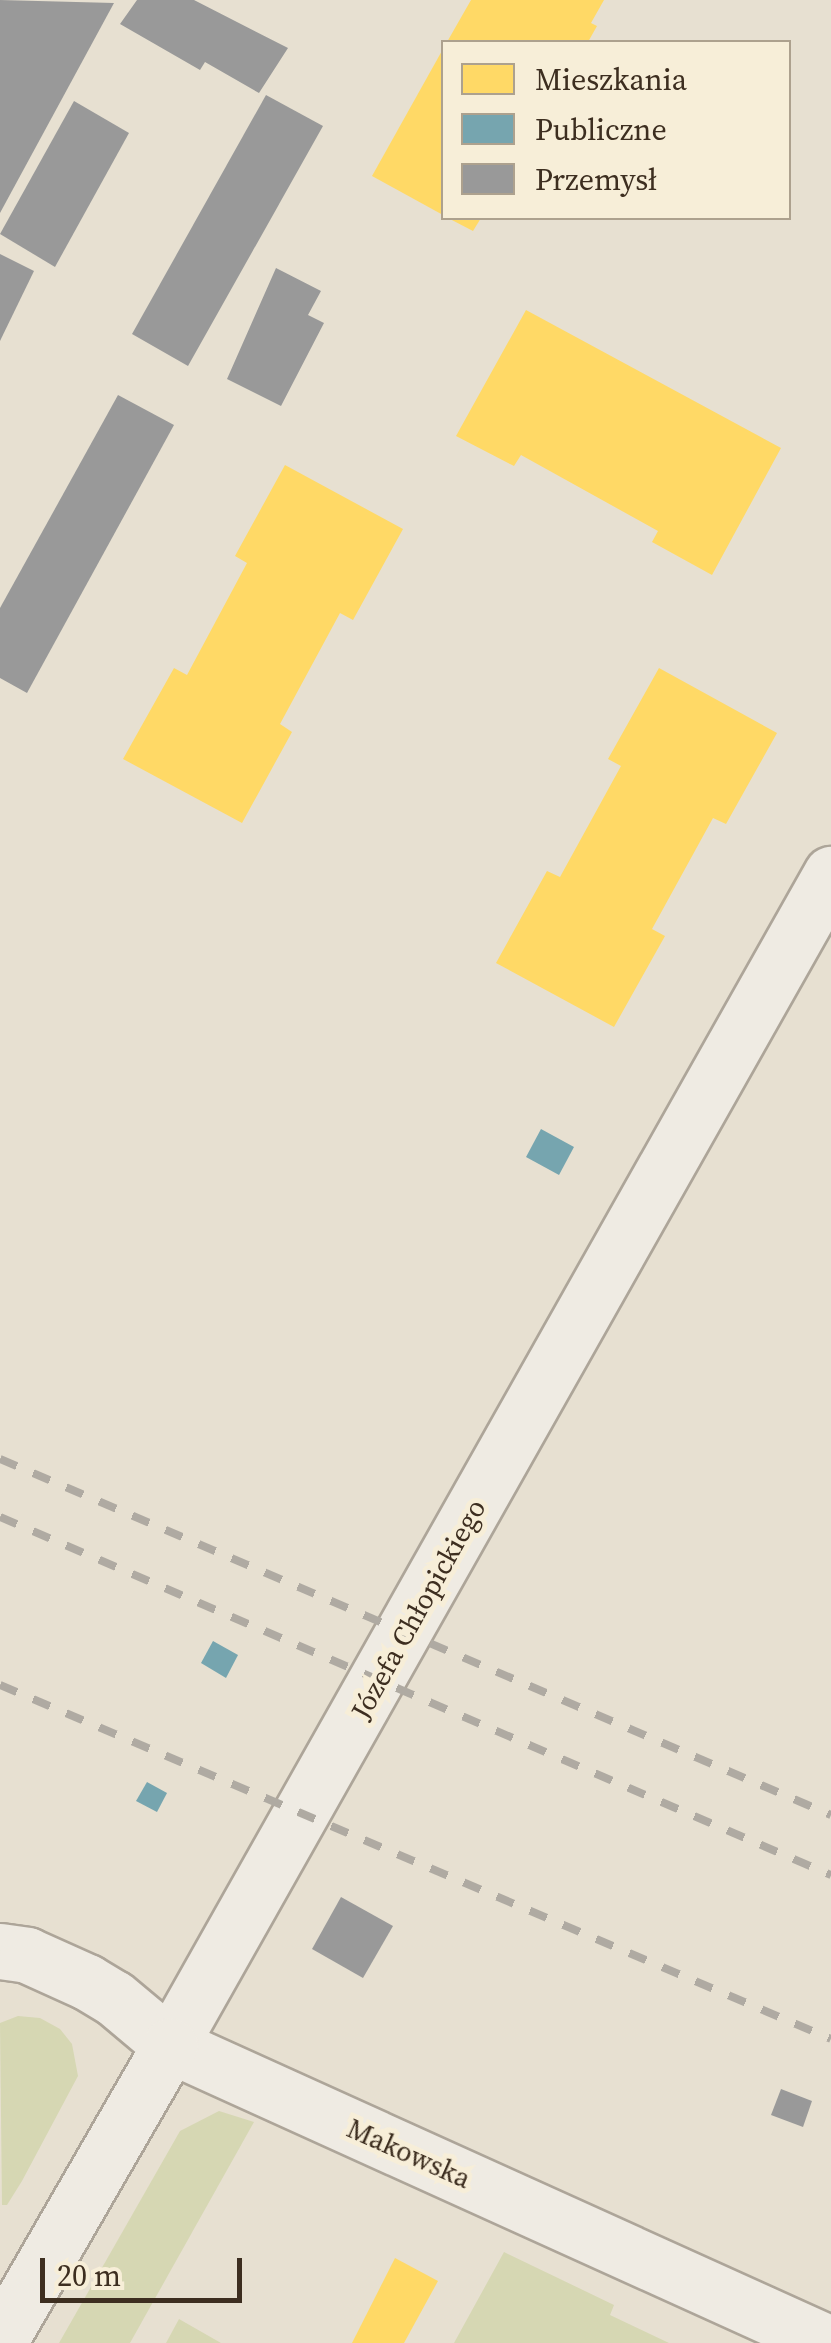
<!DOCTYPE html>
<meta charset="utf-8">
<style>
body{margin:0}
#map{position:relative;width:831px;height:2343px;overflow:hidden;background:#e7e0d1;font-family:"Source Serif 4",serif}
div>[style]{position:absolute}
.green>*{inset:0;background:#d6d7b3}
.homes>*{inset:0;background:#ffd966}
.public>*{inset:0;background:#76a5af}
.industry>*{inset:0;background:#999}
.roads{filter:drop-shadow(2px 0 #ada599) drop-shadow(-2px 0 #ada599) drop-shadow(0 2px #ada599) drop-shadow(0 -2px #ada599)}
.street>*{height:55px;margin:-27.5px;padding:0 27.5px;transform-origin:27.5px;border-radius:27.5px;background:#efebe3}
.secondary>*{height:55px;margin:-27.5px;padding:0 27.5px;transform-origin:27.5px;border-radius:27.5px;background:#efebe3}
.rail>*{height:8px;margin-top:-4px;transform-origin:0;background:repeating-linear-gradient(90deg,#afaaa2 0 18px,transparent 0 36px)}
span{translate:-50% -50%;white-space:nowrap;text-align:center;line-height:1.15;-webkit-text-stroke:10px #f7eed8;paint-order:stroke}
.street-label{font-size:28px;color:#3d2e20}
.legend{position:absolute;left:441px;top:40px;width:350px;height:180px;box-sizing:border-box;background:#f7eed8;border:2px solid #ada18e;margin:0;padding:12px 18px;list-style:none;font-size:30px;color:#3d2e20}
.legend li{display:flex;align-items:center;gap:20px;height:50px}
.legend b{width:50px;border:2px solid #ada18e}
.scale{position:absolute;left:40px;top:2258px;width:202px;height:45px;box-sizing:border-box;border:5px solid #3d2e20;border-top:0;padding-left:12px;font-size:30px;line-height:35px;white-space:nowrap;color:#3d2e20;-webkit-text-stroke:8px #f7eed8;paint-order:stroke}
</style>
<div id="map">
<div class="green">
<i style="clip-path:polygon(18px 2016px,40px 2018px,60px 2029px,72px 2044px,78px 2076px,22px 2181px,7px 2205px,2px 2205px,0 2023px)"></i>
<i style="clip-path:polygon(219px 2111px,254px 2122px,130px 2343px,59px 2343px,180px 2131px)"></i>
<i style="clip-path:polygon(504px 2252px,614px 2305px,610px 2315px,669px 2343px,454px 2343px)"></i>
<i style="clip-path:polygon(179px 2319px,221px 2343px,166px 2343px)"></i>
</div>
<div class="homes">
<i style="clip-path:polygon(471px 0,604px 0,591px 23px,597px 26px,588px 42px,447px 42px)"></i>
<i style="clip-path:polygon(443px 49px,443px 215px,372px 176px)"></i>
<i style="clip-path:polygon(448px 218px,481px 218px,473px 231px)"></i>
<i style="clip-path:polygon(526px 310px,781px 448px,712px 575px,652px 542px,658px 531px,521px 455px,514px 466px,456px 436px)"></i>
<i style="clip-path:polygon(285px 465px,403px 529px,353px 620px,340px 613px,280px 724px,292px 732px,242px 823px,123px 759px,174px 668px,187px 675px,247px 563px,235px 556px)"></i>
<i style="clip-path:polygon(659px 668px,777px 733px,726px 824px,713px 818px,652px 929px,665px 936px,614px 1027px,496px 963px,547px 871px,560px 877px,621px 766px,608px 759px)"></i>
<i style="clip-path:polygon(395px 2258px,438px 2281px,404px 2343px,352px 2343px)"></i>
</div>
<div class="public">
<i style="clip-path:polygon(541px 1129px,574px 1147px,559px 1175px,526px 1157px)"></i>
<i style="clip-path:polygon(213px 1641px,238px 1655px,226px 1678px,201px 1663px)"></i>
<i style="clip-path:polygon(147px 1782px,167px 1793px,157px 1812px,136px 1801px)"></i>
</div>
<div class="industry">
<i style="clip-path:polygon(0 0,114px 3px,0 213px)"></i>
<i style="clip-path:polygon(137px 0,194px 0,288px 48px,259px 93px,205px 62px,200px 70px,120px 24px)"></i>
<i style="clip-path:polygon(266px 95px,323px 126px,188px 366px,132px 334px)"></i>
<i style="clip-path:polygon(74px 101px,129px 133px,55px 267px,0 234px)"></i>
<i style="clip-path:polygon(0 254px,34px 271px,0 341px)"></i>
<i style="clip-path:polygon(276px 268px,321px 291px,308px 315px,324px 323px,281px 406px,227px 379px)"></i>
<i style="clip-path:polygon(118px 395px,174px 425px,27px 693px,0 678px,0 608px)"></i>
<i style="clip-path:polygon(341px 1897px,393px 1926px,363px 1978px,312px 1949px)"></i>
<i style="clip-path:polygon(781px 2089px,812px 2101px,803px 2127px,771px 2115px)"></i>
</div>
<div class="roads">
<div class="street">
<i style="left:0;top:1951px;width:27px;rotate:8deg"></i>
<i style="left:27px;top:1955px;width:66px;rotate:24.2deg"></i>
<i style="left:87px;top:1982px;width:31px;rotate:31deg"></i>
<i style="left:114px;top:1998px;width:73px;rotate:40deg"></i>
<i style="left:170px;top:2045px;width:722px;rotate:24.37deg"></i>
<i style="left:170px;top:2045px;width:1345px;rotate:-60.56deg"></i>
</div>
<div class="secondary">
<i style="left:0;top:2340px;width:340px;rotate:-60deg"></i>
</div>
</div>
<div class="rail">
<i style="left:0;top:1459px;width:904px;rotate:23.19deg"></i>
<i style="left:0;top:1517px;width:905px;rotate:23.31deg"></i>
<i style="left:0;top:1685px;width:903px;rotate:23.07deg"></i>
</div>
<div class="street-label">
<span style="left:418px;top:1609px;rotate:-61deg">Józefa Chłopickiego</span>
<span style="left:409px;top:2153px;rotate:24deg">Makowska</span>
</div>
<ul class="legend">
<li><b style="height:28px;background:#ffd966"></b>Mieszkania</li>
<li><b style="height:28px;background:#76a5af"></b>Publiczne</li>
<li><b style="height:28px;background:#999"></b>Przemysł</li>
</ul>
<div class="scale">20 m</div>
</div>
